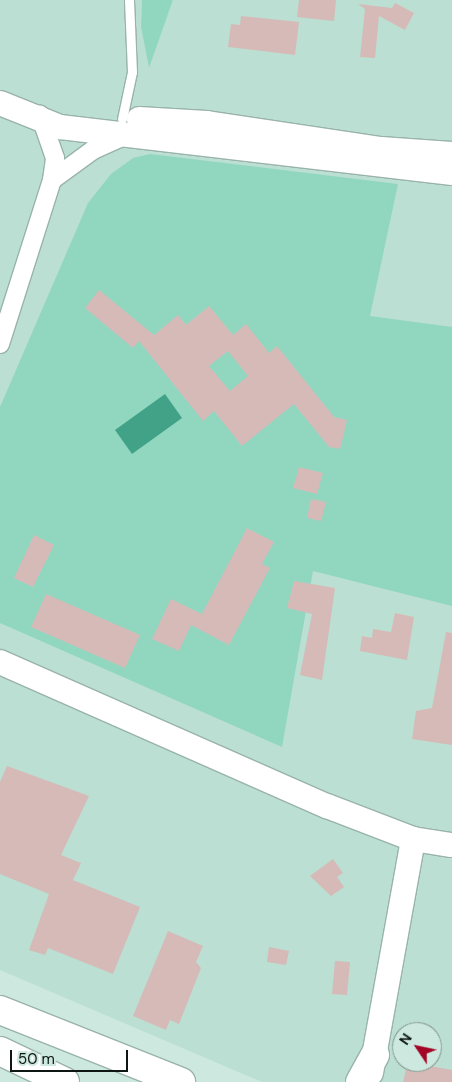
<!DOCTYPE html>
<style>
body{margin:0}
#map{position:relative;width:452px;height:1082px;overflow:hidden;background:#cde8de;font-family:"DM Sans",sans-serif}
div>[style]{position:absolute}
.built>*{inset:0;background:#bbdfd2}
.green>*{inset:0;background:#91d7c0}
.water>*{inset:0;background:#42a287}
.building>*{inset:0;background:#d5bab8}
.roads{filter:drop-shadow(1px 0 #99b3a9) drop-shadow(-1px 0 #99b3a9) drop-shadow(0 1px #99b3a9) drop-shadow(0 -1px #99b3a9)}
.lane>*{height:9px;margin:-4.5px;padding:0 4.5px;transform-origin:4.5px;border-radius:4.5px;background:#fff}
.street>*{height:18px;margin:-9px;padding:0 9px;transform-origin:9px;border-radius:9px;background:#fff}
.secondary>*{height:24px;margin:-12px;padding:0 12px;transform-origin:12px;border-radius:12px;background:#fff}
.highway>*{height:28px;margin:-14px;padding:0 14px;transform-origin:14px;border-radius:14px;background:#fff}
span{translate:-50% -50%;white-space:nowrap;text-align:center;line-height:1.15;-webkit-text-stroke:5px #cde8de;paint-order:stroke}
.north{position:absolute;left:392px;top:1022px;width:50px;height:50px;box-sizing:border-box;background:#cde8de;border:1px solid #80948d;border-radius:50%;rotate:304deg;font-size:14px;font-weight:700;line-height:20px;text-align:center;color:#0d1613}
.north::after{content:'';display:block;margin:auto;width:18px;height:22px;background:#a30425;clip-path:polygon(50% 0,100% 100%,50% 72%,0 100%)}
.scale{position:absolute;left:10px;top:1050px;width:118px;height:22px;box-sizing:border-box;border:2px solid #0d1613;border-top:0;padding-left:6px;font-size:15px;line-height:18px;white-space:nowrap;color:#0d1613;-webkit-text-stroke:4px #cde8de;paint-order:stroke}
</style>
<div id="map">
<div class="built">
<i style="clip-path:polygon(evenodd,0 0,142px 0,141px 27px,149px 67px,173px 0,452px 0,452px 1082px,262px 1082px,0 970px,0 0,402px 1032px,432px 1032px,432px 1062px,402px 1062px,402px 1032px)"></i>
</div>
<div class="green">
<i style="clip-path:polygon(142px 0,173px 0,149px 68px,141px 27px)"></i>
<i style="clip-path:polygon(150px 154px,398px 184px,370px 316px,452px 327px,452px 606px,313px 571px,282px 747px,0 623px,0 407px,88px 203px,111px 174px,133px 158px)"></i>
</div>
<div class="water">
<i style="clip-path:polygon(165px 394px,182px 418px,132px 454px,115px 430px)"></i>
</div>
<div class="building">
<i style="clip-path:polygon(299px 0,336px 0,334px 21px,297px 17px)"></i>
<i style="clip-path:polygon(395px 3px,414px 13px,405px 30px,379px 16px,375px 58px,360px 57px,365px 9px,358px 4px,392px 8px)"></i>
<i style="clip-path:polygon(241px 16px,299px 22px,295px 55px,228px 47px,231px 24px,240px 25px)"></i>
<i style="clip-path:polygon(evenodd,99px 290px,154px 335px,178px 315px,186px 325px,209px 306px,233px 335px,246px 324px,269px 353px,277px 346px,334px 417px,347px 420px,340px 449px,329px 447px,294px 404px,242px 446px,214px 411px,203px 421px,139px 341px,133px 348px,85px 308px,99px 290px,228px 351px,248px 376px,230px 391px,209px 366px,228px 351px)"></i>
<i style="clip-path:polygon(299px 467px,323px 473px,317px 494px,293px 488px)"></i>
<i style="clip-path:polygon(311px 499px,326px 502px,321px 521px,307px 518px)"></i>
<i style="clip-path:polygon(247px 528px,274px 542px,262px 564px,270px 568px,229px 645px,191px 625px,179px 651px,152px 639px,171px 599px,202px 614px)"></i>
<i style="clip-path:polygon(34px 535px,54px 545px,33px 587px,14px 578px)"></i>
<i style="clip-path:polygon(294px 581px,335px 588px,322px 680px,300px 675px,312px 614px,287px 608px)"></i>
<i style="clip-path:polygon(46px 594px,140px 635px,125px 668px,31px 627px)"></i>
<i style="clip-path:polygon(395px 613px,414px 617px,407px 660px,360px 651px,362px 636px,372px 638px,373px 629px,391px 632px)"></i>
<i style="clip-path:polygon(446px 632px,452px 633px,452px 745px,412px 739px,416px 711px,432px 708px)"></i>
<i style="clip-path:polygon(7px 766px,89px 796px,61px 855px,81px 863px,73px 880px,140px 907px,113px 974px,48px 948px,45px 955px,29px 950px,49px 894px,0 874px,0 782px)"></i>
<i style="clip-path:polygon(333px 859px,343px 873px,337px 877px,344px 887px,331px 896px,310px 876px)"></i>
<i style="clip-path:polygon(168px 931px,203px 946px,196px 962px,201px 968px,179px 1024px,170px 1020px,166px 1030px,133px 1016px)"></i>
<i style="clip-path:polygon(269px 947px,289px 951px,286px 965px,267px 962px)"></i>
<i style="clip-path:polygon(335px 961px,350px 962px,347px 995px,332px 994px)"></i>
<i style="clip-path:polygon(408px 1062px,452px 1070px,452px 1082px,403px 1082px)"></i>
</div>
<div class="roads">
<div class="lane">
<i style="left:122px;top:119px;width:48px;rotate:-78deg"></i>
<i style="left:132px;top:72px;width:72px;rotate:-92.4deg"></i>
</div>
<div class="street">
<i style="left:52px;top:180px;width:51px;rotate:-36.2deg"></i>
<i style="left:93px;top:150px;width:36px;rotate:-24deg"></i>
<i style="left:0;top:344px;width:172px;rotate:-72.4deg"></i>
<i style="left:52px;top:180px;width:22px;rotate:-82deg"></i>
<i style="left:55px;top:158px;width:46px;rotate:-109.2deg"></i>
</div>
<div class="secondary">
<i style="left:0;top:103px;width:65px;rotate:21.8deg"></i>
<i style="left:60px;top:127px;width:395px;rotate:6.7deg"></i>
<i style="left:139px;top:119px;width:68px;rotate:3.4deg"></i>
<i style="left:207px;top:123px;width:176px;rotate:8.5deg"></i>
<i style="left:381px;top:149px;width:71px;rotate:4deg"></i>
<i style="left:0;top:662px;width:357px;rotate:23.8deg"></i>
<i style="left:327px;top:806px;width:92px;rotate:21deg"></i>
<i style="left:413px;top:839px;width:39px;rotate:9deg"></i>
<i style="left:371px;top:1073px;width:238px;rotate:-79.8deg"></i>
</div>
<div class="highway">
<i style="left:0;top:1010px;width:195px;rotate:21.7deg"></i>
<i style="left:0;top:1051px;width:72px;rotate:25.5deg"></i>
<i style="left:360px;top:1082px;width:31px;rotate:-61deg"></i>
</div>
</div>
<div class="north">N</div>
<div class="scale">50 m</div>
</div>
